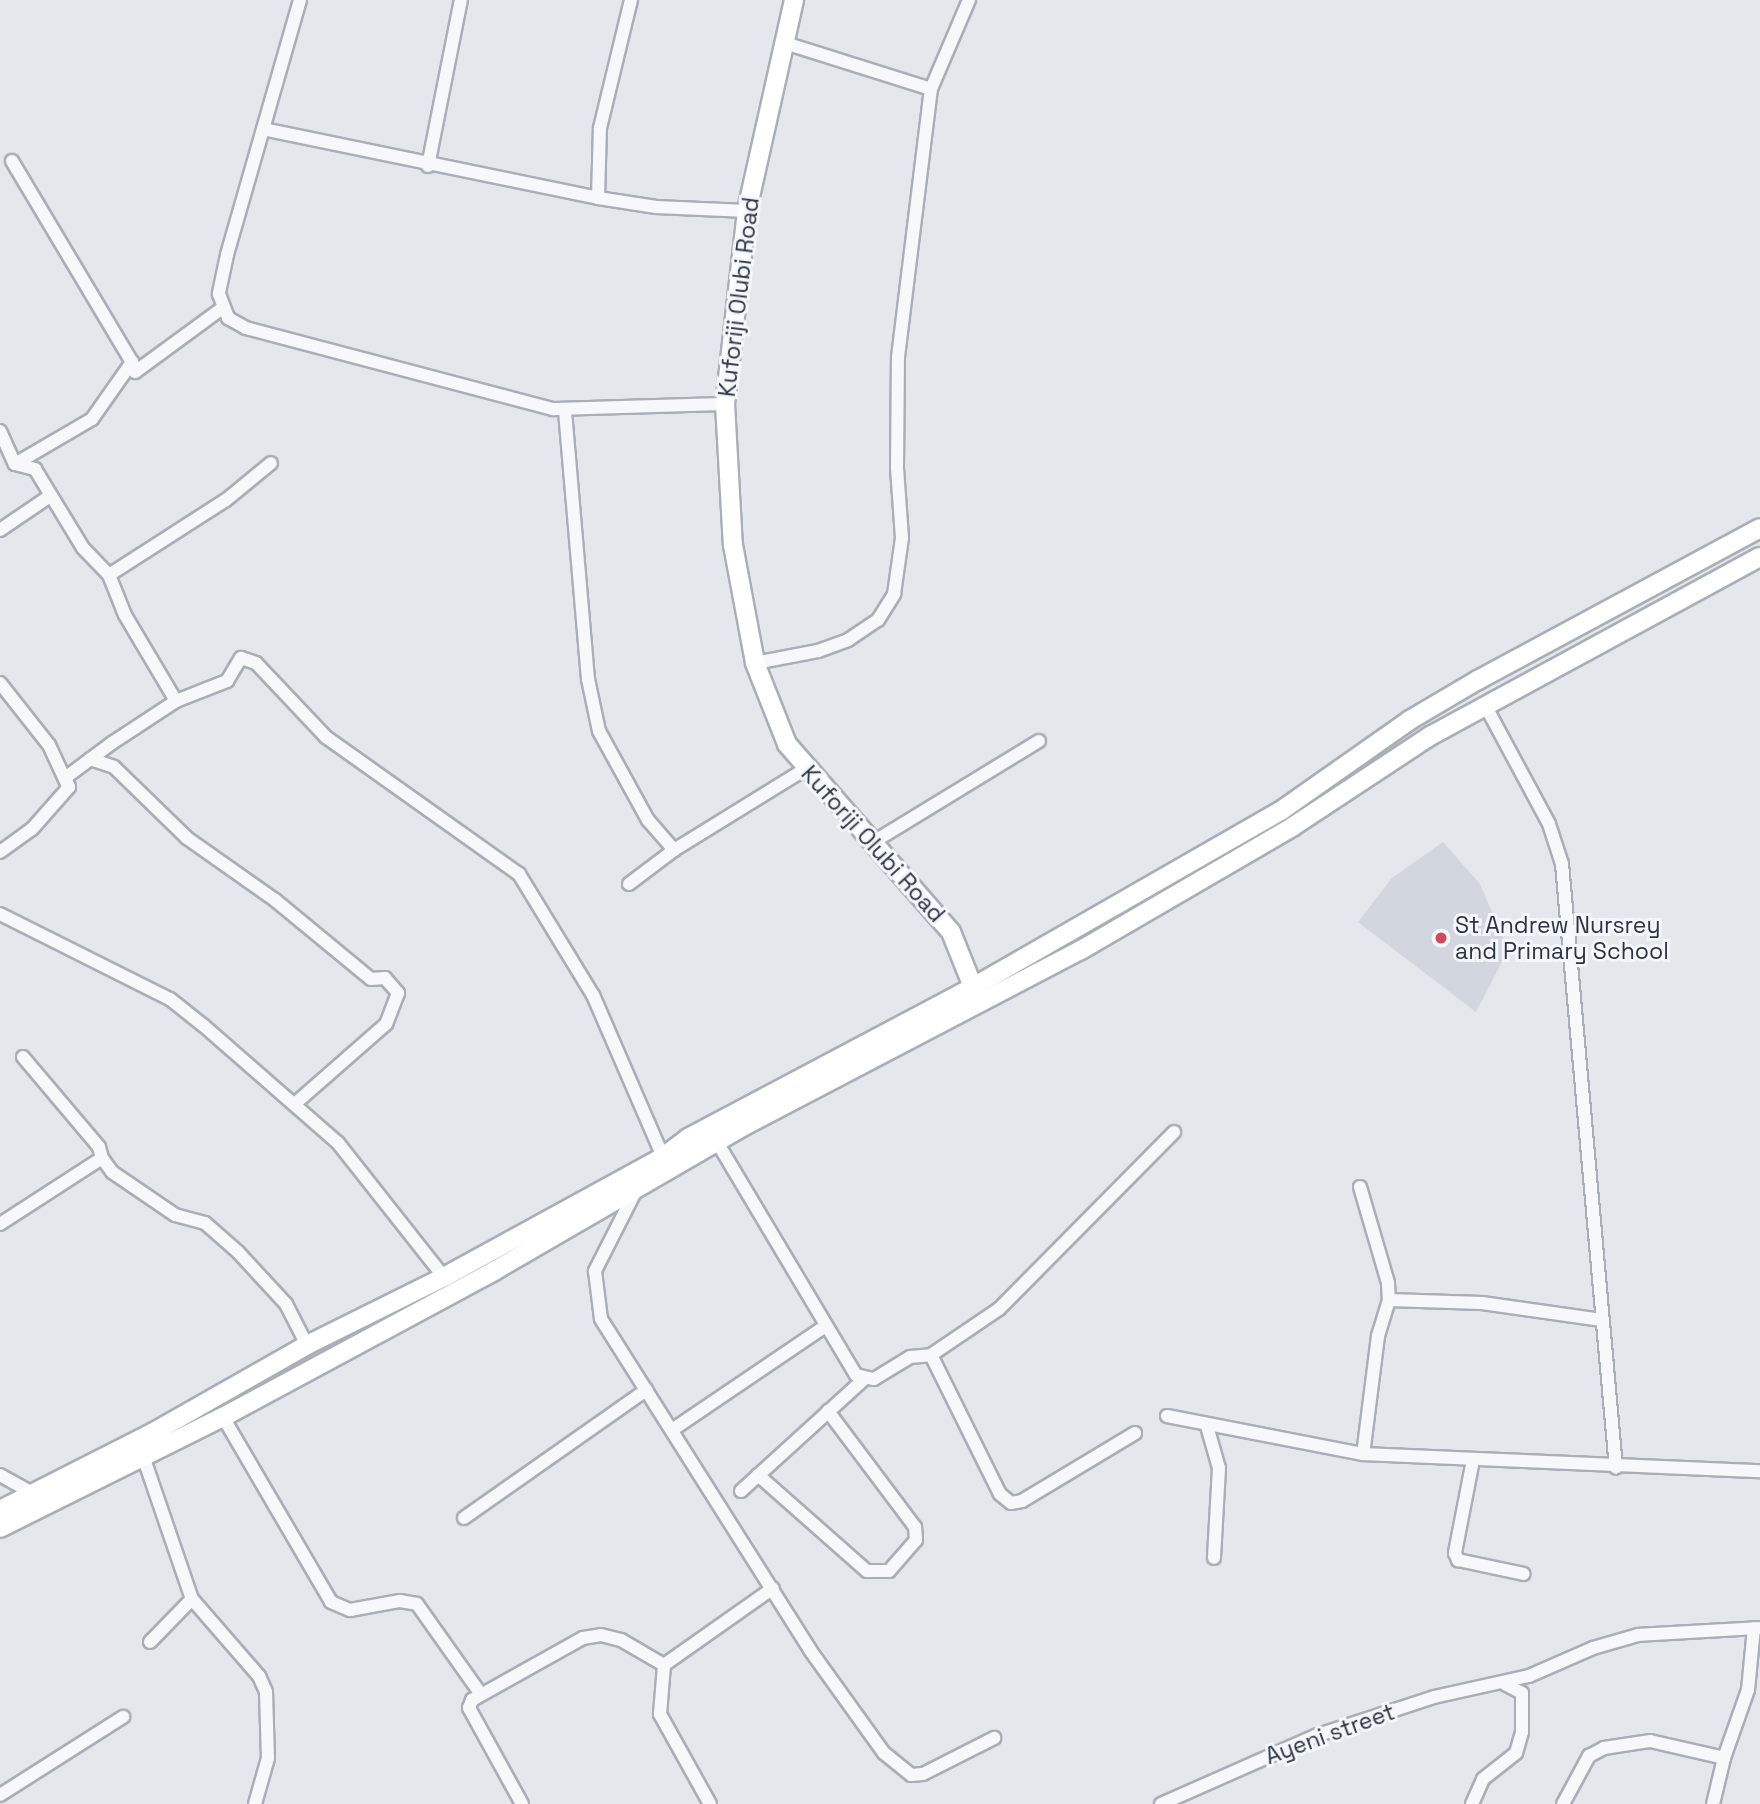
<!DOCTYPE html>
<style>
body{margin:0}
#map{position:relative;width:1760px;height:1804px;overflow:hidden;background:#e4e7ec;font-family:"Space Grotesk",sans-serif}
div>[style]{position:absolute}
.built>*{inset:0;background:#d2d6de}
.roads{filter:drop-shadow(2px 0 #a9aeb7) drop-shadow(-2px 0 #a9aeb7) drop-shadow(0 2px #a9aeb7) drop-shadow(0 -2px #a9aeb7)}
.street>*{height:12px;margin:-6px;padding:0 6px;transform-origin:6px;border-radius:6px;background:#f7f8fa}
.secondary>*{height:18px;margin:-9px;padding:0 9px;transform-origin:9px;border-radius:9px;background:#fff}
.dots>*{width:19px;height:19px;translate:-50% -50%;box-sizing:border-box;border:4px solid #f4f6f9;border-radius:50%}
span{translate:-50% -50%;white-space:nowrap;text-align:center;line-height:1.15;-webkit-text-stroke:6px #f4f6f9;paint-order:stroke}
.street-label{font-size:23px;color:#2b3445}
.poi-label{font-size:23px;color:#2b3445}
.left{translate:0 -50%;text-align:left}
</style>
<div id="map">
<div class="built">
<i style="clip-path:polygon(1443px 842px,1480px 884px,1508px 950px,1476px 1012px,1358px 922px,1392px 878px)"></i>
</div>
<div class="roads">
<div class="street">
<i style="left:300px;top:0;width:265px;rotate:106deg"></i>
<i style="left:227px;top:255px;width:40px;rotate:102deg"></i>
<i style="left:219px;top:294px;width:26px;rotate:69deg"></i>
<i style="left:228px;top:318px;width:21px;rotate:29deg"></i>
<i style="left:246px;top:328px;width:318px;rotate:14.8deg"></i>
<i style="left:553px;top:409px;width:172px;rotate:-1.7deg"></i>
<i style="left:782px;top:42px;width:156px;rotate:17.5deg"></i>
<i style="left:263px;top:129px;width:342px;rotate:11.6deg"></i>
<i style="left:598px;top:198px;width:59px;rotate:8.8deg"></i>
<i style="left:656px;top:207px;width:91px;rotate:2.5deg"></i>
<i style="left:12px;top:161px;width:234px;rotate:59.2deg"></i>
<i style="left:428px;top:166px;width:169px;rotate:-78.8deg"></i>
<i style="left:598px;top:198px;width:70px;rotate:-88.4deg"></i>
<i style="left:600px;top:128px;width:132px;rotate:-76.4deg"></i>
<i style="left:565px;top:411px;width:269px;rotate:85.1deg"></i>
<i style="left:588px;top:679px;width:53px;rotate:78.1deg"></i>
<i style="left:599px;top:731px;width:102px;rotate:61.2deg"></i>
<i style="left:648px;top:820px;width:40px;rotate:49deg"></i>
<i style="left:0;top:431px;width:36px;rotate:66deg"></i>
<i style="left:15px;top:464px;width:21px;rotate:14deg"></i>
<i style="left:35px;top:469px;width:92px;rotate:58.7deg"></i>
<i style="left:83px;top:548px;width:37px;rotate:46deg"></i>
<i style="left:109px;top:575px;width:43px;rotate:68.2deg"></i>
<i style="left:125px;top:615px;width:100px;rotate:59.3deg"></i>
<i style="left:15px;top:464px;width:89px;rotate:-30.3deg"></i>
<i style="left:92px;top:419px;width:70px;rotate:-54.9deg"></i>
<i style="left:132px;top:362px;width:10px;rotate:73deg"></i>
<i style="left:135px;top:372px;width:107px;rotate:-36.2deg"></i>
<i style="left:0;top:530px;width:60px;rotate:-34.2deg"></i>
<i style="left:109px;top:575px;width:139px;rotate:-32.7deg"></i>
<i style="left:226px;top:500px;width:58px;rotate:-39.4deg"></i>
<i style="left:755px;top:663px;width:64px;rotate:-10.8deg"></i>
<i style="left:818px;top:651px;width:32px;rotate:-20deg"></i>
<i style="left:848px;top:640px;width:36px;rotate:-34deg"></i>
<i style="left:878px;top:620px;width:31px;rotate:-58deg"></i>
<i style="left:894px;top:594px;width:57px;rotate:-81.9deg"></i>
<i style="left:902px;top:538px;width:70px;rotate:-94.1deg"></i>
<i style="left:897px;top:468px;width:111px;rotate:-89.5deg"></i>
<i style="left:898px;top:357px;width:270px;rotate:-83deg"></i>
<i style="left:931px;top:89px;width:97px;rotate:-66.9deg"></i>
<i style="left:0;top:683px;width:79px;rotate:51.7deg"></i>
<i style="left:49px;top:745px;width:43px;rotate:65.2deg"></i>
<i style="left:1485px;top:705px;width:135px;rotate:61.7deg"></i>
<i style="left:1549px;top:824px;width:42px;rotate:72deg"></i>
<i style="left:1562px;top:864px;width:606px;rotate:84.89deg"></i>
<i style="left:90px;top:759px;width:25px;rotate:18deg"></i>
<i style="left:114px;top:767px;width:102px;rotate:44.2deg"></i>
<i style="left:187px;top:838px;width:108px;rotate:35.2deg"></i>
<i style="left:275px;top:900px;width:124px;rotate:39.5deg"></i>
<i style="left:371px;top:979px;width:14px;rotate:-4deg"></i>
<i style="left:385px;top:978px;width:20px;rotate:49deg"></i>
<i style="left:398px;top:993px;width:33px;rotate:111deg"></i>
<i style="left:386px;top:1024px;width:118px;rotate:138.8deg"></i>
<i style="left:875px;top:841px;width:192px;rotate:-31.4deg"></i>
<i style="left:0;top:852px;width:39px;rotate:-36deg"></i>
<i style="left:32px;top:829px;width:56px;rotate:-48.6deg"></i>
<i style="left:69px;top:787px;width:10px;rotate:-114deg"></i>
<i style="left:65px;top:778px;width:59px;rotate:-36.7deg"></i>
<i style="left:112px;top:743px;width:77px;rotate:-33.3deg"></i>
<i style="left:176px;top:701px;width:55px;rotate:-21.4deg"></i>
<i style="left:227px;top:681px;width:27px;rotate:-59deg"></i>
<i style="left:241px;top:658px;width:16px;rotate:18deg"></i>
<i style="left:256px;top:663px;width:102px;rotate:46.6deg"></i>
<i style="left:326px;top:737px;width:237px;rotate:35.4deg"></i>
<i style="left:519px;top:874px;width:142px;rotate:58.6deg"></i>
<i style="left:593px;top:995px;width:176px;rotate:66.6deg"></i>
<i style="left:629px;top:884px;width:56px;rotate:-37.1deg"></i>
<i style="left:674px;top:850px;width:154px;rotate:-31.7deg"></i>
<i style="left:0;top:914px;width:190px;rotate:26.6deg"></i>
<i style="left:170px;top:999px;width:43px;rotate:38.5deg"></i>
<i style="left:204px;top:1026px;width:178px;rotate:41.1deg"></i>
<i style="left:338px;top:1143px;width:171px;rotate:51.7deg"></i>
<i style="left:23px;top:1057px;width:118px;rotate:49.8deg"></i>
<i style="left:99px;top:1147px;width:11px;rotate:75deg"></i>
<i style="left:717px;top:1142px;width:271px;rotate:59.2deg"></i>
<i style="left:856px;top:1375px;width:18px;rotate:13deg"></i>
<i style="left:874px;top:1379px;width:42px;rotate:-31.4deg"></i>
<i style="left:910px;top:1357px;width:21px;rotate:-5deg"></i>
<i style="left:931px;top:1355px;width:155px;rotate:63.6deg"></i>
<i style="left:1000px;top:1494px;width:14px;rotate:39deg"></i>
<i style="left:1011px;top:1503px;width:11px;rotate:-10deg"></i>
<i style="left:1022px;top:1501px;width:132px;rotate:-31deg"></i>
<i style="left:1360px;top:1187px;width:100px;rotate:73.7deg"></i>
<i style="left:1388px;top:1283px;width:17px;rotate:87deg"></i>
<i style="left:1389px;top:1300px;width:38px;rotate:107deg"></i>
<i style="left:1378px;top:1336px;width:119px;rotate:97.2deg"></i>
<i style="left:635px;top:1192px;width:89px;rotate:116.9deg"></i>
<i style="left:595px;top:1271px;width:48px;rotate:82.9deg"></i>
<i style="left:601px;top:1319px;width:391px;rotate:57.7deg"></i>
<i style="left:810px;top:1650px;width:127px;rotate:54.3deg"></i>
<i style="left:884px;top:1753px;width:35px;rotate:39deg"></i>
<i style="left:911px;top:1775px;width:12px;rotate:-5deg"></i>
<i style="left:923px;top:1774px;width:80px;rotate:-26.9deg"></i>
<i style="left:0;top:1224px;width:121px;rotate:-32.9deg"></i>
<i style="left:102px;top:1158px;width:17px;rotate:54deg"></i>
<i style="left:112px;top:1172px;width:76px;rotate:34.3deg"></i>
<i style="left:175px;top:1215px;width:31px;rotate:15deg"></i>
<i style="left:205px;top:1223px;width:44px;rotate:41.3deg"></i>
<i style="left:238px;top:1252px;width:71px;rotate:47.3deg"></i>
<i style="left:286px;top:1304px;width:46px;rotate:62.9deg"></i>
<i style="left:1389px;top:1300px;width:93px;rotate:1.8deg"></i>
<i style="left:1482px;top:1303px;width:121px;rotate:8.1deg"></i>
<i style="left:931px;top:1355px;width:82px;rotate:-34.1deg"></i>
<i style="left:999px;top:1309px;width:249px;rotate:-45.3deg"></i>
<i style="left:1167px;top:1416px;width:200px;rotate:11deg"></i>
<i style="left:1363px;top:1454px;width:397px;rotate:2.5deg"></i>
<i style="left:223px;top:1417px;width:214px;rotate:59.7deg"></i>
<i style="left:331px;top:1602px;width:21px;rotate:23deg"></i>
<i style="left:350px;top:1610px;width:51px;rotate:-10.2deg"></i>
<i style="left:400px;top:1601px;width:17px;rotate:10deg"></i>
<i style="left:417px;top:1604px;width:109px;rotate:54.7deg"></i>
<i style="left:1207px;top:1426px;width:44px;rotate:74.1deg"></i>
<i style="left:1219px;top:1468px;width:90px;rotate:93.2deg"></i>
<i style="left:672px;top:1430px;width:184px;rotate:-34.1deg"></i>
<i style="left:144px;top:1459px;width:148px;rotate:71.1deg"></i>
<i style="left:192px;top:1599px;width:102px;rotate:49deg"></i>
<i style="left:259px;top:1676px;width:17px;rotate:66deg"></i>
<i style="left:266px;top:1692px;width:66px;rotate:88.3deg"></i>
<i style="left:268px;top:1758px;width:48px;rotate:105.8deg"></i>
<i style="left:1473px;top:1460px;width:95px;rotate:101deg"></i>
<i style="left:1455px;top:1553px;width:8px;rotate:67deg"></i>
<i style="left:1458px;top:1560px;width:67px;rotate:12deg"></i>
<i style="left:0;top:1475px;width:37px;rotate:29deg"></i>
<i style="left:758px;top:1475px;width:145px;rotate:41.4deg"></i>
<i style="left:867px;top:1571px;width:22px"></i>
<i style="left:889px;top:1571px;width:41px;rotate:-48.9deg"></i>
<i style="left:916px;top:1540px;width:13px;rotate:-94deg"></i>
<i style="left:915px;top:1527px;width:145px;rotate:-126.9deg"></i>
<i style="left:741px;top:1491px;width:165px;rotate:-42.3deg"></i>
<i style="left:464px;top:1518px;width:223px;rotate:-35.1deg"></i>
<i style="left:150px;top:1642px;width:60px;rotate:-45.7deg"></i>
<i style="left:1724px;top:1758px;width:72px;rotate:-70.6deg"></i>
<i style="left:1748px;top:1690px;width:62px;rotate:-84.5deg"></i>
<i style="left:0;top:1795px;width:146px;rotate:-32.4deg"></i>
<i style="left:522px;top:1804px;width:110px;rotate:-118.9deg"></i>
<i style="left:469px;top:1708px;width:9px;rotate:-69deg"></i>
<i style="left:472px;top:1700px;width:127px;rotate:-29.2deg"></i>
<i style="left:583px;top:1638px;width:18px;rotate:-9deg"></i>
<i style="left:601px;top:1635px;width:21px;rotate:14deg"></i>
<i style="left:621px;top:1640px;width:50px;rotate:30.2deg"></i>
<i style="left:710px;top:1804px;width:103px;rotate:-119.1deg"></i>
<i style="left:660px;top:1714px;width:49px;rotate:-85.3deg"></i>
<i style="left:664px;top:1665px;width:133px;rotate:-35.2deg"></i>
<i style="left:1161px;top:1804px;width:168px;rotate:-23.8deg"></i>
<i style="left:1315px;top:1736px;width:125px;rotate:-18.1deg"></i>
<i style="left:1434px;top:1697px;width:97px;rotate:-12.5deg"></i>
<i style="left:1529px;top:1676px;width:70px;rotate:-23.6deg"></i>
<i style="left:1593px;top:1648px;width:47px;rotate:-16.1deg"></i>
<i style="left:1638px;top:1635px;width:122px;rotate:-3.3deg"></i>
<i style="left:1472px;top:1804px;width:27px;rotate:-66deg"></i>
<i style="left:1483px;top:1779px;width:42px;rotate:-38.2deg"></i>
<i style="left:1516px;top:1753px;width:22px;rotate:-74deg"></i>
<i style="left:1522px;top:1732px;width:39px;rotate:-90deg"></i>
<i style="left:1522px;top:1693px;width:19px;rotate:-152deg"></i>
<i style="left:1563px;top:1804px;width:55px;rotate:-61.6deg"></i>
<i style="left:1589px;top:1756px;width:17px;rotate:-28deg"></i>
<i style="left:1604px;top:1748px;width:47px;rotate:-8.7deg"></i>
<i style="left:1650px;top:1741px;width:76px;rotate:12.9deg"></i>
<i style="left:1724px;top:1758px;width:47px;rotate:103.4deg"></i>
</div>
<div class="secondary">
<i style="left:794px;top:0;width:216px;rotate:102.6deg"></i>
<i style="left:747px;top:211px;width:194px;rotate:96.5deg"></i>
<i style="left:725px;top:404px;width:141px;rotate:86.8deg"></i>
<i style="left:733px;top:545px;width:120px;rotate:79.4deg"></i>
<i style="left:755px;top:663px;width:87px;rotate:68.4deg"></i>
<i style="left:787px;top:744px;width:249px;rotate:48.9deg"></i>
<i style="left:951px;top:932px;width:59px;rotate:68.2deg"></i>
<i style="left:0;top:1510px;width:173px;rotate:-26.9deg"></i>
<i style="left:154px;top:1432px;width:176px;rotate:-29.6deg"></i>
<i style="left:307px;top:1345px;width:153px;rotate:-26.4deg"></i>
<i style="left:444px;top:1277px;width:250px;rotate:-28.7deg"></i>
<i style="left:663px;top:1157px;width:31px;rotate:-37deg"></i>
<i style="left:688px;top:1138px;width:323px;rotate:-27.9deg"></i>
<i style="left:973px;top:987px;width:356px;rotate:-29.8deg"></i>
<i style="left:1282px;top:810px;width:156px;rotate:-35.1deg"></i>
<i style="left:1410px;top:720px;width:79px;rotate:-30.5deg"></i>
<i style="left:1478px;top:680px;width:320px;rotate:-28.3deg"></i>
<i style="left:0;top:1528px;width:249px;rotate:-26.5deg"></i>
<i style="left:223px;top:1417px;width:308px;rotate:-28.3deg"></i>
<i style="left:494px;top:1271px;width:287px;rotate:-30.1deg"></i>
<i style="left:742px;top:1127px;width:382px;rotate:-27.6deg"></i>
<i style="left:1081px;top:950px;width:244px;rotate:-30.2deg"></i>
<i style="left:1292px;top:827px;width:165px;rotate:-33.4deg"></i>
<i style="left:1430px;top:736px;width:375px;rotate:-28.5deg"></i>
</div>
</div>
<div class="dots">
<i style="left:1441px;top:938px;background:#d1495b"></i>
</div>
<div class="street-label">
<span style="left:739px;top:297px;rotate:-83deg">Kuforiji Olubi Road</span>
<span style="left:873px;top:844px;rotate:48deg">Kuforiji Olubi Road</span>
<span style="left:1330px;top:1734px;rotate:-20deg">Ayeni street</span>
</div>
<div class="poi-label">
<span class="left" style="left:1455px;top:938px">St Andrew Nursrey<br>and Primary School</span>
</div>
</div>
